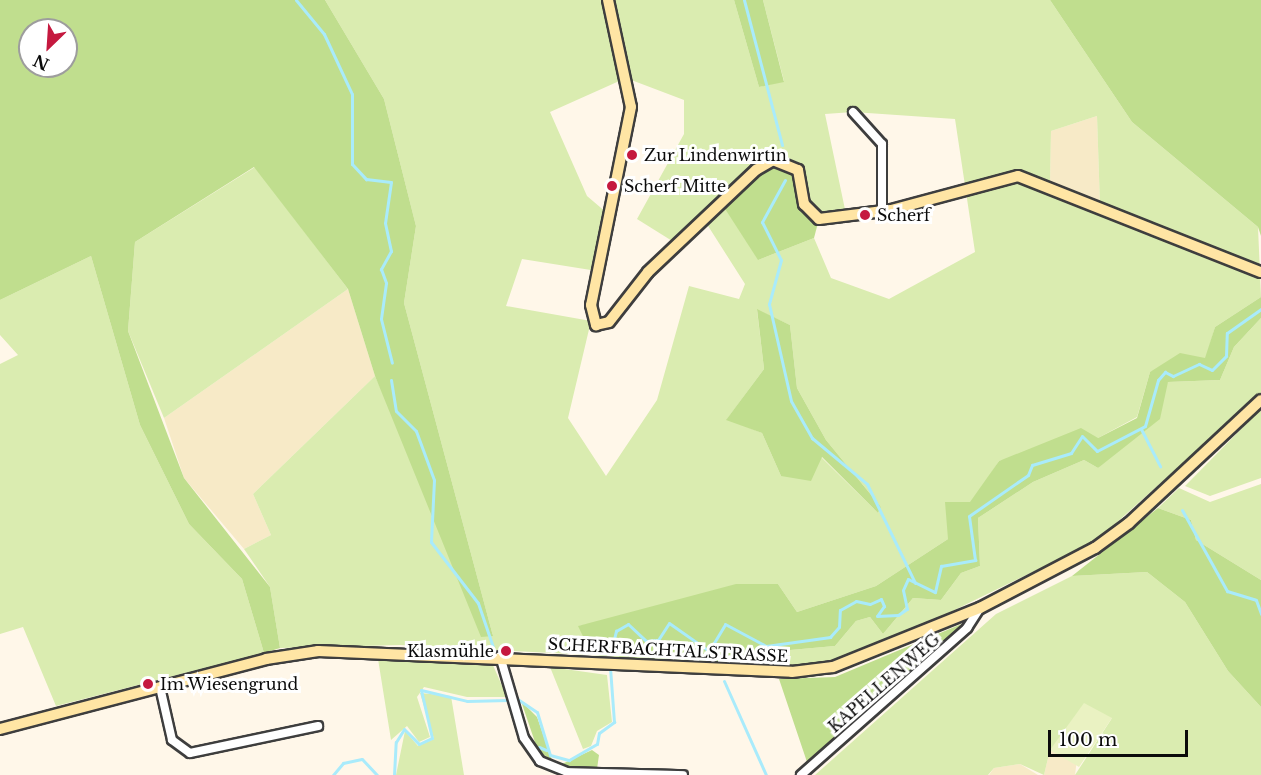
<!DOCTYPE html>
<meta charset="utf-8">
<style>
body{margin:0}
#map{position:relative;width:1261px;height:775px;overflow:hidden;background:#fff7e9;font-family:"Libre Baskerville",serif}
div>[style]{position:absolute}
.farmland>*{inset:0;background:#f7eac7}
.green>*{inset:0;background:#daecb0}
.forest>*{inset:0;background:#c0de8e}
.pitch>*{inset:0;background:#eaf2c2}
.stream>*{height:3px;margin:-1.5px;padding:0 1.5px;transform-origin:1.5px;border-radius:1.5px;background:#a9ebfb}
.roads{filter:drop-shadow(2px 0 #3e3e3e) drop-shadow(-2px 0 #3e3e3e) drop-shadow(0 2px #3e3e3e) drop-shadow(0 -2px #3e3e3e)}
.street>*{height:8px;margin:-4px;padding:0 4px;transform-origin:4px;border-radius:4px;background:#fff}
.secondary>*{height:10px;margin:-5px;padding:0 5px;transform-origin:5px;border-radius:5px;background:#ffe5a4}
.dots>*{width:16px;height:16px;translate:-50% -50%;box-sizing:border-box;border:3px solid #fff;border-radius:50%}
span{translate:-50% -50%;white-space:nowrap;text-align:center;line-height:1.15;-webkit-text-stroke:6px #fff;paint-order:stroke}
.poi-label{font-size:16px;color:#0b0b0b}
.left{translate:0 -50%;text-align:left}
.right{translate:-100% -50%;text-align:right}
.street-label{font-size:16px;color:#0b0b0b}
.north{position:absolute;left:18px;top:18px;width:60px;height:60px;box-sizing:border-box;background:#fff;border:2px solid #9d9d9d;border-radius:50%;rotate:205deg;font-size:16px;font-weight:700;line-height:24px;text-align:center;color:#0b0b0b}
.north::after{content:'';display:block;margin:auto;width:21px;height:27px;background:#c5193f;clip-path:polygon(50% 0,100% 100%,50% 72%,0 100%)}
.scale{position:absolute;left:1048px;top:730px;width:140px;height:27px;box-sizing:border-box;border:3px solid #0b0b0b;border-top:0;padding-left:8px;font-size:18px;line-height:21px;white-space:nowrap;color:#0b0b0b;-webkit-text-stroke:4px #fff;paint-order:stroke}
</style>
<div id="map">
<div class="farmland">
<i style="clip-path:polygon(1097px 116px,1100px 207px,1050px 184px,1051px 131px)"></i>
<i style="clip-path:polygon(348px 289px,375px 376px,253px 494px,271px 535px,244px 549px,184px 478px,164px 418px)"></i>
<i style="clip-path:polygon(1084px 703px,1075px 775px,1044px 775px,1050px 750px)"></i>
<i style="clip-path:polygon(1020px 764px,1038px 775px,989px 775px,994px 768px)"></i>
</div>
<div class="green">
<i style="clip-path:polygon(evenodd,325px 0,734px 0,759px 87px,784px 81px,763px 0,1050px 0,1132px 122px,1258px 227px,1261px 297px,1215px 327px,1206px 358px,1150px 372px,1137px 417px,1098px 438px,999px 461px,948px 539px,876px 586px,797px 612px,778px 584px,579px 626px,592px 655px,400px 645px,280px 648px,270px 587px,244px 549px,271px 535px,253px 494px,375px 376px,493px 636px,404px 303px,416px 226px,384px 99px,325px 0,626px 78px,684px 100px,684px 134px,637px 219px,677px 244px,703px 218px,745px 284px,739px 299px,689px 286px,657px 400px,606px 476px,568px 418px,591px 321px,506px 306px,522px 259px,597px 271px,607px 213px,587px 196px,550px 112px,626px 78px,325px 0,853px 112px,955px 119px,975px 252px,889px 299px,831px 278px,814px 238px,758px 260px,819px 219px,847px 219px,825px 114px,853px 112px,325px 0,1097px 116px,1100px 206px,1050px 184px,1051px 131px,1097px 116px,325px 0,757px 310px,790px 325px,797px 388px,826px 440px,881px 507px,878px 513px,821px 457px,781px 476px,762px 433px,727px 419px,764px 369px,757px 310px)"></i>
<i style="clip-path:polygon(255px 167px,348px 289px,164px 418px,128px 331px,135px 242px)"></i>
<i style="clip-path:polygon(91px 256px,140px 425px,189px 524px,242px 579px,264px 653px,56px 706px,23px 627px,0 634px,0 364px,18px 355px,0 335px,0 300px)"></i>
<i style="clip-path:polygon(1261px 318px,1261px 393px,1096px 541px,891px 641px,832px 663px,762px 667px,779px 651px,835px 646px,856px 621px,870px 617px,883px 634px,913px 598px,941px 600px,961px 573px,980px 566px,978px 518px,1033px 482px,1084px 460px,1098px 468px,1168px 382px,1220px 380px,1234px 347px)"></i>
<i style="clip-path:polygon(1261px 409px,1261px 478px,1210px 496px,1185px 486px)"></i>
<i style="clip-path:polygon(1261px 484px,1261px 580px,1196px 540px,1191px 520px,1158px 508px,1179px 488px,1210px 502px)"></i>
<i style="clip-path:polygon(1147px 572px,1185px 602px,1228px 671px,1261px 707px,1261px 775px,1075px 775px,1112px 718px,1050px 750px,1044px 775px,1020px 764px,994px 768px,988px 775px,815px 775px,996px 614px,1072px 576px)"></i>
<i style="clip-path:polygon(378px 659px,492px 663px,507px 697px,467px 697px,424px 687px,417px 697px,430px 737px,419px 742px,407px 726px,391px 740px)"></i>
<i style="clip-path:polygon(550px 667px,607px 675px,612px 722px,597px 731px,591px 746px,583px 749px)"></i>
<i style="clip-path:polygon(420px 693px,451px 696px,464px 775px,396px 775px,405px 731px,418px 746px,434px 739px)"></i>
</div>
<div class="forest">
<i style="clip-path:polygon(evenodd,0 0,325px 0,384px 99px,416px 226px,404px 303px,493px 636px,481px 637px,375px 376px,348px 289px,254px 167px,135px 242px,128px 331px,184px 478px,270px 587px,280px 648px,264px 653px,242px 579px,189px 524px,140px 425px,91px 256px,0 300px,0 0,30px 30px,66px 30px,66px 66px,30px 66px,30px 30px)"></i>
<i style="clip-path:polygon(734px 0,763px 0,784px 82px,759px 87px)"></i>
<i style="clip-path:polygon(1050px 0,1261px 0,1261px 236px,1258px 227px,1132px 122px)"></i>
<i style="clip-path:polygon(765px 163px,798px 170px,819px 219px,814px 238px,758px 260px,720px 201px)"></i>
<i style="clip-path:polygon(1261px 297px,1261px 318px,1234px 347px,1220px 380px,1168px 382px,1160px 419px,1098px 468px,1084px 460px,1033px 482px,978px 518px,980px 566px,961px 573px,941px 600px,913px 598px,883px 634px,870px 617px,856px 621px,835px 646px,779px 651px,761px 667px,592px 655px,578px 626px,736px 584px,778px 584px,797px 612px,876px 586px,948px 539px,945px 502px,970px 502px,999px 461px,1081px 428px,1098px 438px,1137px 418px,1150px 372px,1180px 353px,1205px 358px,1215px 327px)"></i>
<i style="clip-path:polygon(757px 309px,790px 325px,797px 388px,826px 440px,881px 507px,878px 513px,822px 457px,811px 481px,781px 476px,762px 433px,726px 420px,764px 369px)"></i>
<i style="clip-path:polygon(1158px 508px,1191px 520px,1196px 540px,1261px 580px,1261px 707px,1228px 671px,1185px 602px,1147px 572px,1072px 576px)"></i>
<i style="clip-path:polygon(964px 623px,963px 627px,807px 762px,779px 679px,835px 677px)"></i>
<i style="clip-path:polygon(521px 701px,537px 717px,552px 760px,562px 764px,592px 750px,599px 755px,597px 769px,565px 767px,556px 763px,538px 751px)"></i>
</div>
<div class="pitch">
<i style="clip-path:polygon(1084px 703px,1112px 718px,1079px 767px,1050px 750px)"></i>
</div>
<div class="stream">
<i style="left:296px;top:0;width:44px;rotate:50.5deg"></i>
<i style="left:324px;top:34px;width:66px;rotate:65deg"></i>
<i style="left:352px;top:94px;width:70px;rotate:90deg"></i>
<i style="left:352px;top:164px;width:21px;rotate:47deg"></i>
<i style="left:366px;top:179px;width:25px;rotate:7deg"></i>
<i style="left:391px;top:182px;width:41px;rotate:98.3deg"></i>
<i style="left:385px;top:223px;width:29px;rotate:78deg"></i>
<i style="left:391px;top:251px;width:21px;rotate:119deg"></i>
<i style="left:381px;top:269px;width:15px;rotate:70deg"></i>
<i style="left:386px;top:283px;width:36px;rotate:98deg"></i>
<i style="left:381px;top:319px;width:45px;rotate:76deg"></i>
<i style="left:744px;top:0;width:150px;rotate:75.3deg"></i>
<i style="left:785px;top:180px;width:48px;rotate:118.7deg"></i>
<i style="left:762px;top:222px;width:42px;rotate:63.4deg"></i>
<i style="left:781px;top:260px;width:46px;rotate:105.3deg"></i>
<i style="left:769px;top:304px;width:99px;rotate:77.2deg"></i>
<i style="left:791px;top:401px;width:43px;rotate:60.4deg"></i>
<i style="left:812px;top:438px;width:72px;rotate:39.9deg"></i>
<i style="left:867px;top:484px;width:110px;rotate:64.1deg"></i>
<i style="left:391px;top:380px;width:31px;rotate:81deg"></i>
<i style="left:396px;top:411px;width:28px;rotate:45deg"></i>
<i style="left:416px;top:431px;width:52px;rotate:69.8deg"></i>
<i style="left:434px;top:480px;width:62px;rotate:92.8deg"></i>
<i style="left:431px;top:542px;width:77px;rotate:52.4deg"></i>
<i style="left:478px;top:603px;width:46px;rotate:71.2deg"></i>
<i style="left:1141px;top:429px;width:42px;rotate:62.8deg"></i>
<i style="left:1182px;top:510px;width:93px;rotate:60.9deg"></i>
<i style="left:1227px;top:591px;width:30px;rotate:17deg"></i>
<i style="left:1256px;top:600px;width:15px;rotate:70deg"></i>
<i style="left:716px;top:648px;width:10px;rotate:84deg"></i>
<i style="left:611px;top:651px;width:21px;rotate:-76deg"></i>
<i style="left:616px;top:631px;width:14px;rotate:-30deg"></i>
<i style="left:628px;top:624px;width:25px;rotate:43deg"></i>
<i style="left:646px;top:641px;width:12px;rotate:-5deg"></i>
<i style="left:658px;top:640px;width:20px;rotate:-57deg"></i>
<i style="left:669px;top:623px;width:49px;rotate:35deg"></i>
<i style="left:709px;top:651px;width:31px;rotate:-59deg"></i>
<i style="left:725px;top:624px;width:47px;rotate:28.2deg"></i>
<i style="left:766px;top:646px;width:65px;rotate:-8deg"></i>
<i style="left:830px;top:637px;width:13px;rotate:-48deg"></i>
<i style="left:839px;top:627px;width:17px;rotate:-87deg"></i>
<i style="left:840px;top:610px;width:18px;rotate:-29deg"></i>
<i style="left:856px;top:601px;width:14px;rotate:12deg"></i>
<i style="left:870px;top:604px;width:12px;rotate:-24deg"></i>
<i style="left:881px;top:599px;width:8px;rotate:67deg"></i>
<i style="left:884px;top:606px;width:12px;rotate:125deg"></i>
<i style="left:877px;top:616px;width:21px;rotate:-3deg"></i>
<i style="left:898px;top:615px;width:11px;rotate:-34deg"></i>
<i style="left:907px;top:609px;width:19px;rotate:-102deg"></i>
<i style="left:903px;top:590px;width:12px;rotate:-66deg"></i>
<i style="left:908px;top:579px;width:30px;rotate:26deg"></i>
<i style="left:935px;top:592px;width:27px;rotate:-77deg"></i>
<i style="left:941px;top:566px;width:35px;rotate:-10deg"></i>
<i style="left:975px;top:560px;width:44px;rotate:-97.8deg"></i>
<i style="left:969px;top:516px;width:72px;rotate:-34.8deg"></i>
<i style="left:1028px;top:475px;width:11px;rotate:-68deg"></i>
<i style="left:1032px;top:465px;width:41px;rotate:-17.1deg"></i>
<i style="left:1071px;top:453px;width:20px;rotate:-57deg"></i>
<i style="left:1082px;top:436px;width:21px;rotate:45deg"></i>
<i style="left:1097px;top:451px;width:54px;rotate:-27.5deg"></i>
<i style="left:1145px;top:426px;width:48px;rotate:-74.2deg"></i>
<i style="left:1158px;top:380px;width:11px;rotate:-49deg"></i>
<i style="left:1165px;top:372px;width:9px;rotate:27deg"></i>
<i style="left:1173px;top:376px;width:29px;rotate:-25deg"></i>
<i style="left:1199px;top:364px;width:14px;rotate:25deg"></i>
<i style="left:1212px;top:370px;width:20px;rotate:-45deg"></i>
<i style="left:1226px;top:356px;width:23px;rotate:-88deg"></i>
<i style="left:1227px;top:333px;width:42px;rotate:-35.2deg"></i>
<i style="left:724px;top:681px;width:103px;rotate:65.9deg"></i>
<i style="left:516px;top:698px;width:25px;rotate:34deg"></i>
<i style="left:537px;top:712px;width:45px;rotate:73.2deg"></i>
<i style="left:550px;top:755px;width:20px;rotate:15deg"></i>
<i style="left:569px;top:760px;width:32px;rotate:-30deg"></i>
<i style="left:597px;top:744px;width:11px;rotate:-80deg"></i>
<i style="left:599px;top:733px;width:19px;rotate:-36deg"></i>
<i style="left:614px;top:722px;width:55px;rotate:-94.2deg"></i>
<i style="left:539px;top:747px;width:8px;rotate:23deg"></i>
<i style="left:333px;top:775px;width:16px;rotate:-50deg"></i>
<i style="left:343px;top:763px;width:19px;rotate:-12deg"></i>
<i style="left:362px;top:759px;width:22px;rotate:47deg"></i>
<i style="left:394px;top:775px;width:33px;rotate:-87deg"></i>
<i style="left:396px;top:742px;width:15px;rotate:-58deg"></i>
<i style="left:404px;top:729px;width:21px;rotate:45deg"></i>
<i style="left:419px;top:744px;width:14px;rotate:-25deg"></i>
<i style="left:432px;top:738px;width:49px;rotate:-102.9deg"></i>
<i style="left:421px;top:690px;width:47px;rotate:13.4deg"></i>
<i style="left:467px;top:701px;width:41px;rotate:-1.4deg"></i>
</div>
<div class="roads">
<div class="street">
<i style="left:853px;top:112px;width:43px;rotate:47.8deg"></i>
<i style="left:882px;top:144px;width:68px;rotate:90deg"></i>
<i style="left:500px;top:656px;width:85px;rotate:73.7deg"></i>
<i style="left:524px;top:738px;width:28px;rotate:55deg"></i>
<i style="left:540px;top:761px;width:29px;rotate:22deg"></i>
<i style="left:567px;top:772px;width:116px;rotate:1.5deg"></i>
<i style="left:160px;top:687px;width:54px;rotate:77.2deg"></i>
<i style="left:172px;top:740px;width:22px;rotate:36deg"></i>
<i style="left:190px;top:753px;width:131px;rotate:-11.9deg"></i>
<i style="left:801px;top:775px;width:222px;rotate:-41.5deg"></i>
<i style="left:967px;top:628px;width:24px;rotate:-57deg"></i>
</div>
<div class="secondary">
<i style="left:608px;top:0;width:109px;rotate:77.9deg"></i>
<i style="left:631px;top:107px;width:202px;rotate:101.4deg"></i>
<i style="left:591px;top:305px;width:21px;rotate:76deg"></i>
<i style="left:596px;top:325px;width:13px;rotate:-13deg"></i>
<i style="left:609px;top:322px;width:63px;rotate:-52deg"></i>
<i style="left:648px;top:272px;width:149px;rotate:-43.4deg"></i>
<i style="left:756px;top:170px;width:20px;rotate:-30deg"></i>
<i style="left:773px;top:160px;width:27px;rotate:22deg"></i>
<i style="left:798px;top:170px;width:35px;rotate:80deg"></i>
<i style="left:804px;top:204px;width:21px;rotate:45deg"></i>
<i style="left:819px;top:219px;width:73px;rotate:-7.1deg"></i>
<i style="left:891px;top:210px;width:131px;rotate:-15deg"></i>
<i style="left:1018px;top:176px;width:261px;rotate:21.6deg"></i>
<i style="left:0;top:729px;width:275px;rotate:-14.7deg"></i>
<i style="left:266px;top:659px;width:53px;rotate:-8.7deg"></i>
<i style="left:318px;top:651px;width:474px;rotate:2.5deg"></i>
<i style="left:792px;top:672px;width:41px;rotate:-7deg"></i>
<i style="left:833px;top:667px;width:158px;rotate:-21.9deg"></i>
<i style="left:980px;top:608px;width:130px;rotate:-27.6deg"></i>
<i style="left:1095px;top:548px;width:42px;rotate:-36.3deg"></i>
<i style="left:1129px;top:523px;width:180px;rotate:-43deg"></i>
</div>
</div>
<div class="dots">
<i style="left:632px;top:155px;background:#c5193f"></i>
<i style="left:612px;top:186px;background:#c5193f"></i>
<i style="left:865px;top:215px;background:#c5193f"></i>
<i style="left:506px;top:651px;background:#c5193f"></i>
<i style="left:148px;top:684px;background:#c5193f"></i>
</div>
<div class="poi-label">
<span class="left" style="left:644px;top:155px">Zur Lindenwirtin</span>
<span class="left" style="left:624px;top:186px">Scherf Mitte</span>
<span class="left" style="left:877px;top:215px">Scherf</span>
<span class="right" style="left:494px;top:651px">Klasmühle</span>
<span class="left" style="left:160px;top:684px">Im Wiesengrund</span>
</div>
<div class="street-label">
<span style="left:668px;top:650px;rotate:3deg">SCHERFBACHTALSTRASSE</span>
<span style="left:884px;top:683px;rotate:-41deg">KAPELLENWEG</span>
</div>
<div class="north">N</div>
<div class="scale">100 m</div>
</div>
